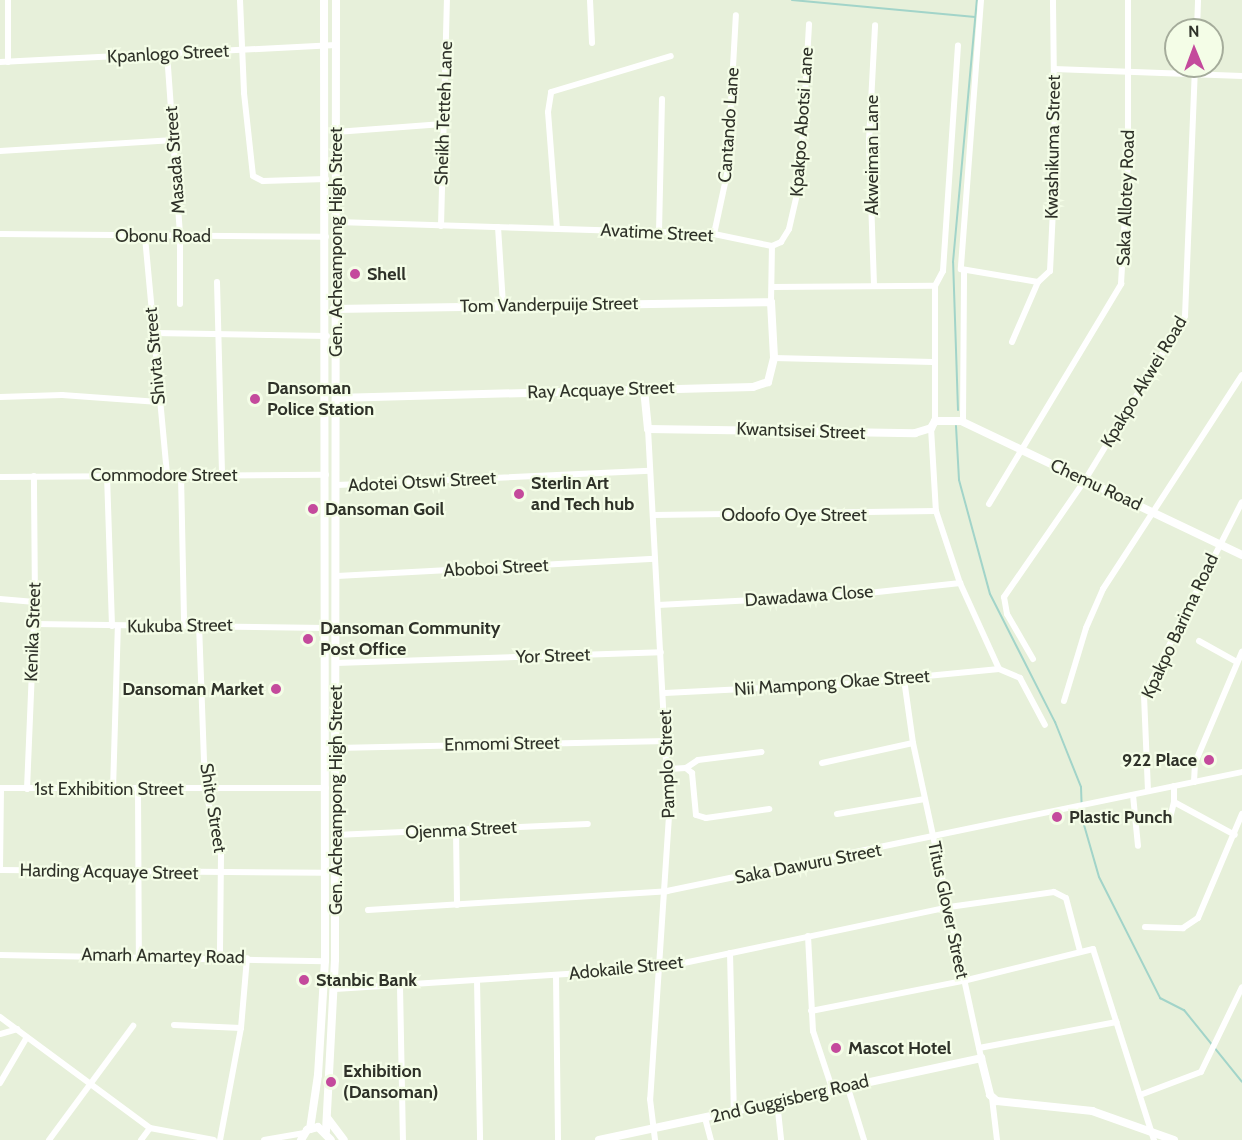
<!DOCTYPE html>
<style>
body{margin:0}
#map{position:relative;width:1242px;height:1140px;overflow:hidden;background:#e7f0da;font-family:Cabin,sans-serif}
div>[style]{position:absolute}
.stream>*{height:2px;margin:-1px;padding:0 1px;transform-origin:1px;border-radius:1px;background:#a2d4c9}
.street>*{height:6px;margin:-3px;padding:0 3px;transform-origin:3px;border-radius:3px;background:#fff}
.secondary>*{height:8px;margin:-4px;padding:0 4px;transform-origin:4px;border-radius:4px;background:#fff}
.dots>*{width:16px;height:16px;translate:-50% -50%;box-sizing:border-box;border:3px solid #f4fde7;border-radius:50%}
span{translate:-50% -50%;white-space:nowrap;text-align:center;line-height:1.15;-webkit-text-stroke:4.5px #f4fde7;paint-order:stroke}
.street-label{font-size:18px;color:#2f3229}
.poi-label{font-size:18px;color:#2f3229;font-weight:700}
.left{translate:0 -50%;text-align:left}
.right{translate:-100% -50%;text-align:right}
.north{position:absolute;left:1164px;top:18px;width:60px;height:60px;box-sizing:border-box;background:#f4fde7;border:2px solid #a5ac9b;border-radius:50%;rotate:359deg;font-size:16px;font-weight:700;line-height:24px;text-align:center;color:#2f3229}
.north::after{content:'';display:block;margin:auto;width:21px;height:27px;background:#c44a9c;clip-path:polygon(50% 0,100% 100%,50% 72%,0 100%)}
</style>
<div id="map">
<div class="stream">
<i style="left:792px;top:0;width:184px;rotate:5.3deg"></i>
<i style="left:958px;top:410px;width:148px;rotate:-91.9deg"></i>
<i style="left:953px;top:262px;width:263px;rotate:-84.8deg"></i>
<i style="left:956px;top:426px;width:54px;rotate:86.8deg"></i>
<i style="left:959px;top:480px;width:118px;rotate:74.8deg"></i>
<i style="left:990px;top:594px;width:144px;rotate:63.1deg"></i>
<i style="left:1055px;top:722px;width:70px;rotate:68.2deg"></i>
<i style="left:1081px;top:787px;width:31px;rotate:88deg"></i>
<i style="left:1082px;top:818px;width:61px;rotate:73.9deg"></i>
<i style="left:1099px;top:877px;width:136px;rotate:63.2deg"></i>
<i style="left:1160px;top:998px;width:27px;rotate:27deg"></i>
<i style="left:1184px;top:1010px;width:92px;rotate:51.1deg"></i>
</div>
<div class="street">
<i style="left:8px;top:0;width:62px;rotate:90deg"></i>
<i style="left:240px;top:0;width:93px;rotate:87.5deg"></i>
<i style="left:244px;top:93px;width:83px;rotate:83.8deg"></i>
<i style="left:253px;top:176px;width:11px;rotate:27deg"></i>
<i style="left:263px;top:181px;width:63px;rotate:-1.8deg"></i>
<i style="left:590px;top:0;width:43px;rotate:87.3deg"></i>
<i style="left:981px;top:0;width:270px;rotate:94.3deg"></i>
<i style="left:961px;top:269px;width:78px;rotate:9.6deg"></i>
<i style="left:1038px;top:282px;width:16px;rotate:-43deg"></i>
<i style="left:1050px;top:271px;width:104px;rotate:-87.2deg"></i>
<i style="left:1055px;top:167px;width:167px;rotate:-90.7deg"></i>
<i style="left:1197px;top:30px;width:30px;rotate:-88deg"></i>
<i style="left:167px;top:53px;width:183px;rotate:85.9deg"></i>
<i style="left:180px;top:236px;width:68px;rotate:90deg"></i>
<i style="left:0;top:62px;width:336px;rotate:-2.9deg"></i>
<i style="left:1054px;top:69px;width:188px;rotate:2.1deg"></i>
<i style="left:336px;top:132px;width:107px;rotate:-4.3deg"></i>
<i style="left:0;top:151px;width:174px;rotate:-3.6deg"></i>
<i style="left:337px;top:222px;width:377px;rotate:1.8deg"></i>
<i style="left:714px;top:234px;width:59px;rotate:11.7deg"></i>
<i style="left:441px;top:226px;width:226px;rotate:-88.5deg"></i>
<i style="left:498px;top:227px;width:78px;rotate:86.3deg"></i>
<i style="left:557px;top:229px;width:117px;rotate:-94.4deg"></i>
<i style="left:548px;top:112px;width:20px;rotate:-81deg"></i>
<i style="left:551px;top:92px;width:125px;rotate:-16.7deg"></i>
<i style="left:659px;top:232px;width:133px;rotate:-88.7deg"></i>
<i style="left:0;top:234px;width:326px;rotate:0.5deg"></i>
<i style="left:714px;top:234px;width:61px;rotate:-77.8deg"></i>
<i style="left:727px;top:174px;width:159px;rotate:-86.8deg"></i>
<i style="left:145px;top:237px;width:239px;rotate:84.7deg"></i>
<i style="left:772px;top:246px;width:10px;rotate:-24deg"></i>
<i style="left:781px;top:242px;width:15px;rotate:-58deg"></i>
<i style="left:789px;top:229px;width:49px;rotate:-77.1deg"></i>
<i style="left:800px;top:181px;width:157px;rotate:-86.7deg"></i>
<i style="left:217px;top:282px;width:193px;rotate:88.5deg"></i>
<i style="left:874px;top:285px;width:144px;rotate:-92deg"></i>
<i style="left:869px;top:141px;width:116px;rotate:-87deg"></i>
<i style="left:935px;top:286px;width:17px;rotate:-62deg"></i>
<i style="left:943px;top:271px;width:226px;rotate:-86.2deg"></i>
<i style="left:935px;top:286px;width:135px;rotate:90deg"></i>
<i style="left:772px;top:287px;width:163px;rotate:-0.4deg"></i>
<i style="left:771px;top:302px;width:56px;rotate:-89deg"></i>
<i style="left:154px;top:333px;width:173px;rotate:1deg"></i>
<i style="left:1012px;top:342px;width:65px;rotate:-66.6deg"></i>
<i style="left:774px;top:358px;width:159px;rotate:1.4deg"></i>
<i style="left:0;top:397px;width:62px;rotate:-1.8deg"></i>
<i style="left:62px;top:395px;width:97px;rotate:4.1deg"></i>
<i style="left:963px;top:422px;width:151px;rotate:-89.6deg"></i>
<i style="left:931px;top:428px;width:83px;rotate:86.6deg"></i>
<i style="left:936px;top:511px;width:76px;rotate:71.6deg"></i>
<i style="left:960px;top:583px;width:94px;rotate:65.6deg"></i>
<i style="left:648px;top:429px;width:388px;rotate:86.9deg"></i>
<i style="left:669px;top:816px;width:284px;rotate:93.8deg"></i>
<i style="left:650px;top:1099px;width:41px;rotate:83deg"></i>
<i style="left:107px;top:475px;width:151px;rotate:88.1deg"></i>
<i style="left:181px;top:475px;width:149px;rotate:88.8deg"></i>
<i style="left:0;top:477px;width:326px;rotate:-0.4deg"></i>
<i style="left:337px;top:485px;width:313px;rotate:-2.6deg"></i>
<i style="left:989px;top:504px;width:257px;rotate:-59deg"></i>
<i style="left:1121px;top:284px;width:121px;rotate:-86.7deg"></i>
<i style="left:1128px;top:163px;width:163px;rotate:-90deg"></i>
<i style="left:653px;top:515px;width:283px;rotate:-0.8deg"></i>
<i style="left:337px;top:576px;width:318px;rotate:-3.1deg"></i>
<i style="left:0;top:599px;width:35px;rotate:5deg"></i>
<i style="left:658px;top:605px;width:192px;rotate:-3deg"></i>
<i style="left:850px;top:595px;width:111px;rotate:-6.2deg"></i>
<i style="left:34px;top:624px;width:292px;rotate:0.8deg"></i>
<i style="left:199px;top:624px;width:165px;rotate:87.9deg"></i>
<i style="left:205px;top:789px;width:68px;rotate:76.4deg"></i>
<i style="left:221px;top:855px;width:102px;rotate:90.6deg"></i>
<i style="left:1199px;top:641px;width:43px;rotate:28.9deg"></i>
<i style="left:1033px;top:659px;width:52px;rotate:-120deg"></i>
<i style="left:1007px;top:614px;width:17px;rotate:-100deg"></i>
<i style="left:1004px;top:597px;width:142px;rotate:-55.3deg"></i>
<i style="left:1085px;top:480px;width:192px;rotate:-58.6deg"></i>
<i style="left:1185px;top:316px;width:250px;rotate:-87.7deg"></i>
<i style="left:336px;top:663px;width:325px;rotate:-1.9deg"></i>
<i style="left:904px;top:679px;width:65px;rotate:82deg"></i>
<i style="left:913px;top:743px;width:322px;rotate:77.8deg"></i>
<i style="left:665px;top:693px;width:179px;rotate:-2.9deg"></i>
<i style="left:844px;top:684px;width:156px;rotate:-5.5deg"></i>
<i style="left:999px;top:669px;width:23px;rotate:23deg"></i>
<i style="left:1020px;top:678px;width:53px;rotate:62deg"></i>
<i style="left:1064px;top:701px;width:76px;rotate:-73.2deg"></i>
<i style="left:1086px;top:628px;width:43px;rotate:-66.4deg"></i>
<i style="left:1103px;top:589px;width:255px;rotate:-57deg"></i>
<i style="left:336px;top:748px;width:331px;rotate:-1.2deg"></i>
<i style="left:822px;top:763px;width:93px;rotate:-12.4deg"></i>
<i style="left:686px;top:768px;width:14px;rotate:-34deg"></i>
<i style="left:698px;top:760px;width:64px;rotate:-7.2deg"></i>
<i style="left:668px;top:769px;width:18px;rotate:-3deg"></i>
<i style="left:686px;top:768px;width:8px;rotate:40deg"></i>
<i style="left:692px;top:773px;width:42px;rotate:84.6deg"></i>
<i style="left:696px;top:815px;width:10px;rotate:17deg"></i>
<i style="left:706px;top:818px;width:64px;rotate:-8.1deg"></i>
<i style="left:1194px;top:782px;width:19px;rotate:-87deg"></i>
<i style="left:1195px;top:763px;width:121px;rotate:-67.1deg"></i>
<i style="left:1174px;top:786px;width:16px;rotate:90deg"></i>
<i style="left:1174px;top:802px;width:69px;rotate:28.4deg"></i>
<i style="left:0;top:788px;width:326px"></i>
<i style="left:27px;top:789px;width:187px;rotate:-87.6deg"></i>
<i style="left:35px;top:602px;width:126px;rotate:-90.5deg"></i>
<i style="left:113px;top:790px;width:164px;rotate:-88.3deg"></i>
<i style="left:138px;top:790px;width:165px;rotate:89.7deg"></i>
<i style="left:1148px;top:791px;width:96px;rotate:-92.4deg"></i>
<i style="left:1144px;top:695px;width:216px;rotate:-63.1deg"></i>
<i style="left:1133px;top:795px;width:51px;rotate:84.4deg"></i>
<i style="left:837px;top:814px;width:89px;rotate:-9.7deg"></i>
<i style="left:1169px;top:822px;width:21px;rotate:-76deg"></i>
<i style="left:456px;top:831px;width:74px;rotate:89.2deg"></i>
<i style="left:335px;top:835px;width:253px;rotate:-2.5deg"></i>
<i style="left:0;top:870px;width:325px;rotate:0.5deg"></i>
<i style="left:0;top:870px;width:81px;rotate:-89.3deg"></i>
<i style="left:368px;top:910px;width:300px;rotate:-3.6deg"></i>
<i style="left:667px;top:891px;width:587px;rotate:-11.69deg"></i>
<i style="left:1145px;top:927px;width:38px;rotate:2deg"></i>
<i style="left:1183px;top:928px;width:18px;rotate:-34deg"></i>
<i style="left:1198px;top:918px;width:113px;rotate:-67.1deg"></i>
<i style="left:808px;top:936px;width:95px;rotate:87deg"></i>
<i style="left:813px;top:1031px;width:60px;rotate:71.6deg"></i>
<i style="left:730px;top:953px;width:159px;rotate:88.6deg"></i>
<i style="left:0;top:955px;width:325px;rotate:1.1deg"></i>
<i style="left:556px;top:975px;width:165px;rotate:89.3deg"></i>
<i style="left:477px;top:980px;width:160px;rotate:88.9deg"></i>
<i style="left:400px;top:986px;width:154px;rotate:88.9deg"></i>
<i style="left:335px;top:989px;width:326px;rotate:-3.7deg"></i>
<i style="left:660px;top:968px;width:295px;rotate:-11.9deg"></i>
<i style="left:949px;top:907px;width:106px;rotate:-8.1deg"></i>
<i style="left:1054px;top:892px;width:13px;rotate:27deg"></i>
<i style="left:1066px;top:898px;width:55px;rotate:75.2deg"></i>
<i style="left:811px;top:1011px;width:155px;rotate:-11.2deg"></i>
<i style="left:963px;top:981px;width:134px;rotate:-13.8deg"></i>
<i style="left:1093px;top:949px;width:201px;rotate:72.3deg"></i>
<i style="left:0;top:1017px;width:187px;rotate:36.5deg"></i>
<i style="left:150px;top:1128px;width:65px;rotate:10.6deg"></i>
<i style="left:174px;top:1025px;width:67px;rotate:2.6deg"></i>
<i style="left:0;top:1034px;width:18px;rotate:-16deg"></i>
<i style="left:979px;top:1048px;width:140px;rotate:-10.7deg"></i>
<i style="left:0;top:1083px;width:53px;rotate:-59.6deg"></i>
<i style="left:847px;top:1085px;width:58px;rotate:72.8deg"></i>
<i style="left:1140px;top:1095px;width:65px;rotate:-20.7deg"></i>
<i style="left:1201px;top:1072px;width:94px;rotate:-64.2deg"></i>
<i style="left:992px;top:1098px;width:42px;rotate:83.2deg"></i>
<i style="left:777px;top:1101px;width:39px;rotate:84deg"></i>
<i style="left:705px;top:1118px;width:23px;rotate:75deg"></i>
<i style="left:49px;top:1140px;width:142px;rotate:-53.6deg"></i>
<i style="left:141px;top:1140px;width:15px;rotate:-53deg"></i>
<i style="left:220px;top:1140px;width:114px;rotate:-79.4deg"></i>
<i style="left:241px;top:1028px;width:70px;rotate:-85.1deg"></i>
<i style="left:264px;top:1140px;width:41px;rotate:-9.9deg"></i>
</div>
<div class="secondary">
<i style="left:334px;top:309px;width:437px;rotate:-0.9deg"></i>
<i style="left:771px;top:302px;width:56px;rotate:86.9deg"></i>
<i style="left:774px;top:358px;width:25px;rotate:104deg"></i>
<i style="left:768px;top:382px;width:16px;rotate:162deg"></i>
<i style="left:753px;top:387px;width:417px;rotate:178.5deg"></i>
<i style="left:644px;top:389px;width:40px;rotate:84.3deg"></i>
<i style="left:648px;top:429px;width:267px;rotate:0.9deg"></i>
<i style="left:915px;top:433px;width:17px;rotate:-17deg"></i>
<i style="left:931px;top:428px;width:8px;rotate:-60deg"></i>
<i style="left:935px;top:421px;width:26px"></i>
<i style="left:961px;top:421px;width:311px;rotate:25.5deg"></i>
<i style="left:328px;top:1119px;width:26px;rotate:53deg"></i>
<i style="left:310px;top:1129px;width:55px;rotate:-81.6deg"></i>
<i style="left:318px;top:1075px;width:114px;rotate:-86.5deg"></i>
<i style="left:325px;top:961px;width:961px;rotate:-90.06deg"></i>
<i style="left:326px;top:1131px;width:171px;rotate:-87deg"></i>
<i style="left:335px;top:960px;width:960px;rotate:-89.94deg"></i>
<i style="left:301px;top:1140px;width:12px;rotate:-59deg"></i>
<i style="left:307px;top:1130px;width:11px;rotate:-15deg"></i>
<i style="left:318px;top:1127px;width:18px;rotate:45deg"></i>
<i style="left:599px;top:1140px;width:391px;rotate:-12.1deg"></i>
<i style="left:981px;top:1058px;width:38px;rotate:76deg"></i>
<i style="left:990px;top:1095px;width:9px;rotate:41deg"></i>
<i style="left:997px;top:1101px;width:96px;rotate:6deg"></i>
<i style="left:1092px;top:1111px;width:87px;rotate:19.5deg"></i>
</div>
<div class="dots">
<i style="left:355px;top:274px;background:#c44a9c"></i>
<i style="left:255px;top:399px;background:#c44a9c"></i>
<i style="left:519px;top:494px;background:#c44a9c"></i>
<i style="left:313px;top:509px;background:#c44a9c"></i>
<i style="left:308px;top:639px;background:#c44a9c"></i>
<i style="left:276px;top:689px;background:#c44a9c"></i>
<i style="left:1209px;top:760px;background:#c44a9c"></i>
<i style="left:1057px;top:817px;background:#c44a9c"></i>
<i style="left:304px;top:980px;background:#c44a9c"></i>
<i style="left:836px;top:1048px;background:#c44a9c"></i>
<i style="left:331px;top:1082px;background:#c44a9c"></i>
</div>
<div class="street-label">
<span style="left:168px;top:54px;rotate:-3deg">Kpanlogo Street</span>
<span style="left:444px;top:113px;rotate:-88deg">Sheikh Tetteh Lane</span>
<span style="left:802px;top:122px;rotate:-86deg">Kpakpo Abotsi Lane</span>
<span style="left:729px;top:125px;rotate:-86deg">Cantando Lane</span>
<span style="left:1053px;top:147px;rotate:-89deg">Kwashikuma Street</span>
<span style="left:872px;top:155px;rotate:-90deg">Akweiman Lane</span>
<span style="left:175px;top:160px;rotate:-94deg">Masada Street</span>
<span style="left:1126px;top:198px;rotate:-88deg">Saka Allotey Road</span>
<span style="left:657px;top:233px;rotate:3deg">Avatime Street</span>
<span style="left:163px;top:236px">Obonu Road</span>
<span style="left:336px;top:242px;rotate:-90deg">Gen. Acheampong High Street</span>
<span style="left:549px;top:305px;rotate:-1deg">Tom Vanderpuije Street</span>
<span style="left:155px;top:356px;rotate:-95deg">Shivta Street</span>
<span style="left:1144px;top:382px;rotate:-59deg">Kpakpo Akwei Road</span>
<span style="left:601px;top:390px;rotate:-2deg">Ray Acquaye Street</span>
<span style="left:801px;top:431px;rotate:2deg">Kwantsisei Street</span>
<span style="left:164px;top:475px">Commodore Street</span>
<span style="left:422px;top:482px;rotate:-3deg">Adotei Otswi Street</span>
<span style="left:1096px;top:485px;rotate:25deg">Chemu Road</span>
<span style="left:794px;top:515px">Odoofo Oye Street</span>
<span style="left:496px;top:568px;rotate:-3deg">Aboboi Street</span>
<span style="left:809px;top:596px;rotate:-4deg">Dawadawa Close</span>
<span style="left:180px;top:626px;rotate:-1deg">Kukuba Street</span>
<span style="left:1180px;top:626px;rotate:-65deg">Kpakpo Barima Road</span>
<span style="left:33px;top:632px;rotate:-88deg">Kenika Street</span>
<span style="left:553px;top:656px;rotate:-2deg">Yor Street</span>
<span style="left:832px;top:683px;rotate:-4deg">Nii Mampong Okae Street</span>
<span style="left:502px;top:744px;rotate:-1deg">Enmomi Street</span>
<span style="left:667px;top:764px;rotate:-92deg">Pamplo Street</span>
<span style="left:109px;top:789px">1st Exhibition Street</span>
<span style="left:336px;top:800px;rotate:-90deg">Gen. Acheampong High Street</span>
<span style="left:213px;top:808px;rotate:81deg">Shito Street</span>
<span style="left:461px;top:830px;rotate:-3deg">Ojenma Street</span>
<span style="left:808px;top:864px;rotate:-11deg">Saka Dawuru Street</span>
<span style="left:109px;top:872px;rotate:1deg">Harding Acquaye Street</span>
<span style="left:948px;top:910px;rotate:78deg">Titus Glover Street</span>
<span style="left:163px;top:956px;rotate:1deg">Amarh Amartey Road</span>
<span style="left:626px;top:968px;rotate:-6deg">Adokaile Street</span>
<span style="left:790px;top:1099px;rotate:-13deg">2nd Guggisberg Road</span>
</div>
<div class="poi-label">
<span class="left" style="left:367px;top:274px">Shell</span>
<span class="left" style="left:267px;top:399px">Dansoman<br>Police Station</span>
<span class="left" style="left:531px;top:494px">Sterlin Art<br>and Tech hub</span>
<span class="left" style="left:325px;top:509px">Dansoman Goil</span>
<span class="left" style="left:320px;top:639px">Dansoman Community<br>Post Office</span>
<span class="right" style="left:264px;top:689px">Dansoman Market</span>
<span class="right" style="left:1197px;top:760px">922 Place</span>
<span class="left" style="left:1069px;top:817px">Plastic Punch</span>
<span class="left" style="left:316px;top:980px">Stanbic Bank</span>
<span class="left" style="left:848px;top:1048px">Mascot Hotel</span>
<span class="left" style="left:343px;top:1082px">Exhibition<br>(Dansoman)</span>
</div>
<div class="north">N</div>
</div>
